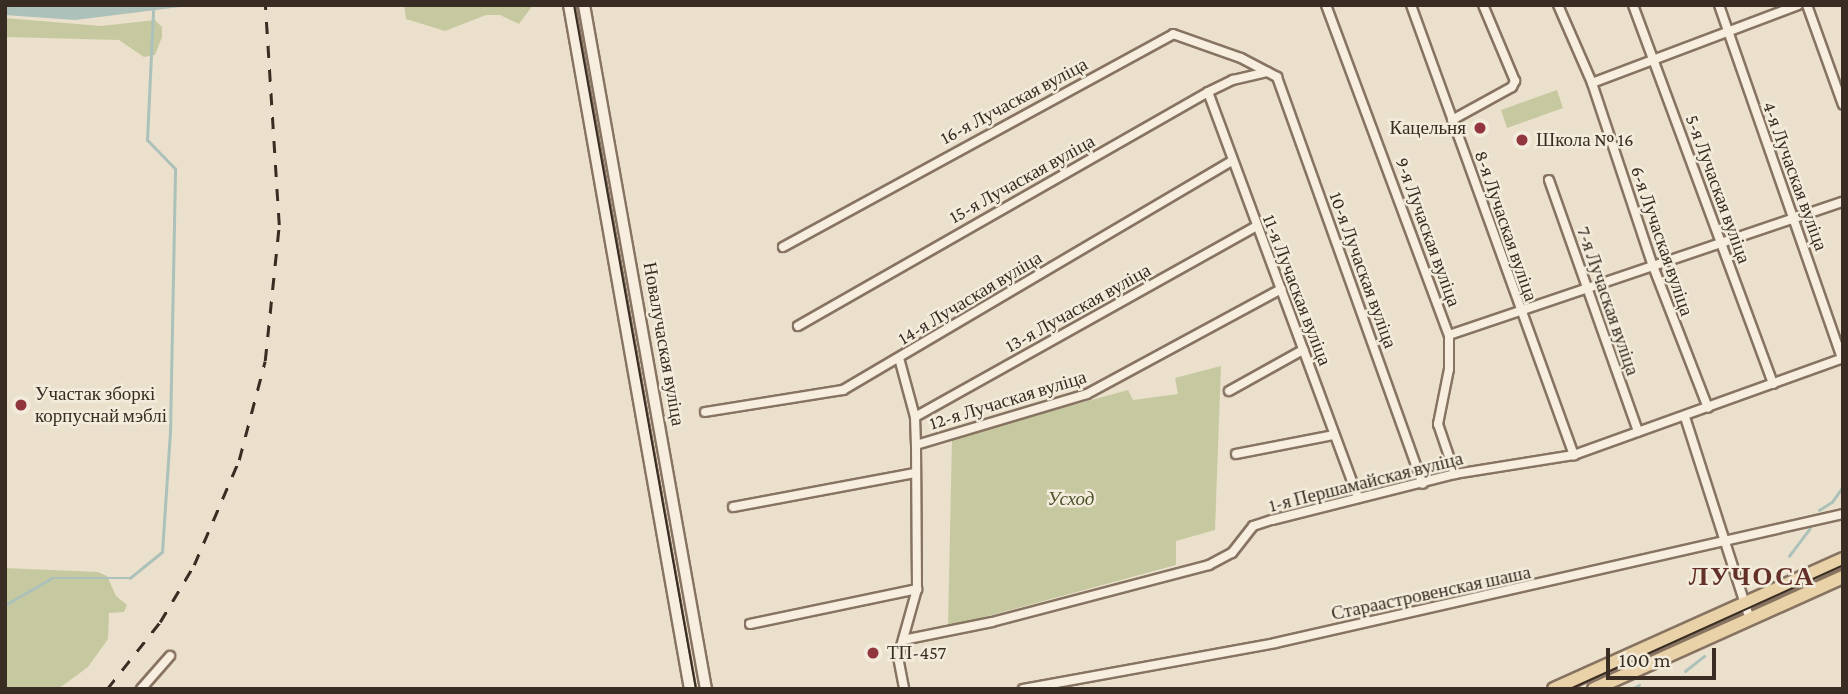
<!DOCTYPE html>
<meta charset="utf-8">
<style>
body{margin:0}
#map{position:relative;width:1848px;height:694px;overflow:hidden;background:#ebe0cc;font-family:"Crimson Pro",serif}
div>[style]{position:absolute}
.green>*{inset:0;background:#c6c9a0}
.water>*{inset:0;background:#abc1b9}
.stream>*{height:2.5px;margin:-1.25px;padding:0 1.25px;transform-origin:1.25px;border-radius:1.25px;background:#abc1b9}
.roads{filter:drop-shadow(2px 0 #877361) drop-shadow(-2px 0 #877361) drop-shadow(0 2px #877361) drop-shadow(0 -2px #877361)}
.minor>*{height:8px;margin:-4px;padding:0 4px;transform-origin:4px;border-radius:4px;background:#f7eedf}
.secondary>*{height:10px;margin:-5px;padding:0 5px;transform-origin:5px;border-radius:5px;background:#f7eedf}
.primary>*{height:12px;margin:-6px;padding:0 6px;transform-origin:6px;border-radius:6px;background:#ead2a8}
.tram>*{height:2px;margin:-1px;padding:0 1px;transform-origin:1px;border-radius:1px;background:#392d23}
.rail>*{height:2.5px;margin-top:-1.25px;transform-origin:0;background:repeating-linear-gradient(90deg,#392d23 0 12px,transparent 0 24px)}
.dots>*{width:19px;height:19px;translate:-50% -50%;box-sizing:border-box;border:4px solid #f3ebdb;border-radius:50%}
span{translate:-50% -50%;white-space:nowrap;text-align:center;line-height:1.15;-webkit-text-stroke:5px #f3ebdb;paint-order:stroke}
.street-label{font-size:19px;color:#392d23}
.poi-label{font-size:19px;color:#392d23}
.right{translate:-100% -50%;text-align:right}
.left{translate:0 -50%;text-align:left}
.park-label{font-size:19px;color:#4c542b;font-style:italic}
.district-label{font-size:26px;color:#623026;font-weight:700;letter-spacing:2px}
.frame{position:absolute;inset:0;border:7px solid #392d23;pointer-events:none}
.scale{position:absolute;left:1606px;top:648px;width:110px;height:32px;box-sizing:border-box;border:4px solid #392d23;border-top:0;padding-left:9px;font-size:21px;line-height:24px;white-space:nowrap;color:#392d23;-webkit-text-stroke:5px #f3ebdb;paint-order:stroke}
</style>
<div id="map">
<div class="green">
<i style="clip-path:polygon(404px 5px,533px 5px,519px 24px,500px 15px,486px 15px,445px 31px,406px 19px)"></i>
<i style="clip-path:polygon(5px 18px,101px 26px,155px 20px,162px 27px,162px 37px,155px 55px,144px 57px,119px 40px,5px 37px)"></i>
<i style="clip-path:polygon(1557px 90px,1563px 108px,1507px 128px,1501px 110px)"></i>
<i style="clip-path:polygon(1221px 366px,1215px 530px,1176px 541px,1176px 565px,948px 627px,952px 438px,1128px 390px,1133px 400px,1178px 394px,1175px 378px)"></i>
<i style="clip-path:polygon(5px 568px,98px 572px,107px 576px,116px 596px,127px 605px,124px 612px,109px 613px,108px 639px,88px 667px,58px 689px,5px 689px)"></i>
</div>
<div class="water">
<i style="clip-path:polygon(5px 5px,196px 5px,75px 20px,5px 15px)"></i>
</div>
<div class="stream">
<i style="left:1819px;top:510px;width:15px;rotate:-32deg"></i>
<i style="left:1832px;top:502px;width:19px;rotate:-55deg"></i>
<i style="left:1789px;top:556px;width:34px;rotate:-53deg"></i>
<i style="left:5px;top:605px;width:54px;rotate:-29.9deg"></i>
<i style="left:52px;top:578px;width:78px"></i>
<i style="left:130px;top:578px;width:41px;rotate:-39.1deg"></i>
<i style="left:162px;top:552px;width:119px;rotate:-86.2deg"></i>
<i style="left:170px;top:433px;width:264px;rotate:-88.9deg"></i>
<i style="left:175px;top:169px;width:40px;rotate:-134deg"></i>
<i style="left:147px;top:140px;width:129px;rotate:-87.3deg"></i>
<i style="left:1685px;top:671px;width:24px;rotate:-38deg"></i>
<i style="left:1632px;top:689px;width:8px;rotate:-30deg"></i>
</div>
<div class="roads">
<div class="minor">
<i style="left:1326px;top:5px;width:352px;rotate:69.6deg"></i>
<i style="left:1449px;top:335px;width:34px;rotate:90deg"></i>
<i style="left:1449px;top:369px;width:56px;rotate:101.3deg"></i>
<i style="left:1438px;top:424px;width:53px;rotate:71.2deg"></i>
<i style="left:1411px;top:5px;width:479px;rotate:70.1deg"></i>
<i style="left:1558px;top:5px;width:85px;rotate:66.4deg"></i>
<i style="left:1592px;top:83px;width:193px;rotate:71.6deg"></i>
<i style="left:1653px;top:266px;width:152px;rotate:68.8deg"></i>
<i style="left:1633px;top:5px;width:404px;rotate:69.7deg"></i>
<i style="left:1719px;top:5px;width:375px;rotate:70.8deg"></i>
<i style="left:1807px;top:5px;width:106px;rotate:70.2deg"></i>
<i style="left:1592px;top:83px;width:220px;rotate:-20.7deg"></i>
<i style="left:1208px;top:92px;width:433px;rotate:69.7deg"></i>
<i style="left:1452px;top:120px;width:68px;rotate:-28.8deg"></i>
<i style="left:1512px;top:87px;width:7px;rotate:-63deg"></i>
<i style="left:1515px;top:81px;width:82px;rotate:-112.8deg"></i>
<i style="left:1549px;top:180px;width:267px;rotate:70.5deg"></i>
<i style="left:783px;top:247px;width:444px;rotate:-28.6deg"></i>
<i style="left:1173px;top:34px;width:72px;rotate:19.4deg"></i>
<i style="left:1241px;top:58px;width:41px;rotate:27.8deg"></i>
<i style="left:1277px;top:77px;width:432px;rotate:70.3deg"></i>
<i style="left:798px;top:326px;width:472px;rotate:-29.7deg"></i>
<i style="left:1208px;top:92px;width:28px;rotate:-26deg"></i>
<i style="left:1233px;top:80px;width:35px;rotate:-13deg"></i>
<i style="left:1449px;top:335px;width:416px;rotate:-18.7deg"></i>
<i style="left:899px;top:358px;width:61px;rotate:74.8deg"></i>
<i style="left:915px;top:417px;width:28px;rotate:88deg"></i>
<i style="left:916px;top:445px;width:144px;rotate:89.6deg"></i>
<i style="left:917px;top:589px;width:71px;rotate:105.6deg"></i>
<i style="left:898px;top:657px;width:33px;rotate:79deg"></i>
<i style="left:1229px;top:391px;width:85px;rotate:-29deg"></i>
<i style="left:705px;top:412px;width:140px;rotate:-9.1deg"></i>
<i style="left:843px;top:390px;width:451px;rotate:-30.5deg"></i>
<i style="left:915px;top:417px;width:392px;rotate:-29.2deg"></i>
<i style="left:1685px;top:417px;width:212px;rotate:72.2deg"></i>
<i style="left:916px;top:445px;width:178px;rotate:-16.6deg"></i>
<i style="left:1087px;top:394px;width:221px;rotate:-28.4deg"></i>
<i style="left:1236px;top:454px;width:100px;rotate:-11deg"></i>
<i style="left:733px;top:507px;width:185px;rotate:-10.6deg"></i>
<i style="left:750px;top:624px;width:171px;rotate:-11.8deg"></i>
<i style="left:903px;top:640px;width:91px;rotate:-11.4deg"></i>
<i style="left:992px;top:622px;width:224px;rotate:-14.7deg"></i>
<i style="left:1209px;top:565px;width:26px;rotate:-28deg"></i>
<i style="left:1232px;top:553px;width:34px;rotate:-52deg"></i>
<i style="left:1253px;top:526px;width:20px;rotate:-18deg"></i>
<i style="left:1272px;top:520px;width:189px;rotate:-14.1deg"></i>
<i style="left:1455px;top:474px;width:121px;rotate:-9.1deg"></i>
<i style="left:1574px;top:455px;width:286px;rotate:-19.8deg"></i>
<i style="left:141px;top:689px;width:44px;rotate:-48.7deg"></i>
<i style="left:1023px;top:689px;width:256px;rotate:-10.3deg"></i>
<i style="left:1275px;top:643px;width:582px;rotate:-12.8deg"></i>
</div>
<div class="secondary">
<i style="left:569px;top:5px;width:695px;rotate:79.97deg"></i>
<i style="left:584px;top:5px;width:695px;rotate:79.89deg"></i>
</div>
<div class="primary">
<i style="left:1554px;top:689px;width:317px;rotate:-24.2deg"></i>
<i style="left:1594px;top:689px;width:273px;rotate:-24.2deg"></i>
</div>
</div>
<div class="tram">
<i style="left:574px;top:5px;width:695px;rotate:79.89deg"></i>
<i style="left:1570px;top:689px;width:300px;rotate:-24.4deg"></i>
</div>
<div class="rail">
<i style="left:107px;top:689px;width:85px;rotate:-51.7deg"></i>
<i style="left:160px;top:622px;width:66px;rotate:-59.2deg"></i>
<i style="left:194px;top:565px;width:114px;rotate:-66.8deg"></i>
<i style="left:239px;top:460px;width:102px;rotate:-75.3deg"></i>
<i style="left:265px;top:361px;width:137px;rotate:-84.1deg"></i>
<i style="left:279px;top:225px;width:220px;rotate:-93.6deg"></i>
</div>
<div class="dots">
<i style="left:1480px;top:128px;background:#91363c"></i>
<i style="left:1522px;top:140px;background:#91363c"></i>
<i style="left:21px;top:405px;background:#91363c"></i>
<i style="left:873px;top:653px;background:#91363c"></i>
</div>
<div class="street-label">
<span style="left:1014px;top:101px;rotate:-28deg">16-я Лучаская вуліца</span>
<span style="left:1795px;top:176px;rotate:70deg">4-я Лучаская вуліца</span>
<span style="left:1022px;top:179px;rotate:-29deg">15-я Лучаская вуліца</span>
<span style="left:1718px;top:189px;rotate:70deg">5-я Лучаская вуліца</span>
<span style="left:1506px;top:226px;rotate:71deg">8-я Лучаская вуліца</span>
<span style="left:1428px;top:232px;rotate:70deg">9-я Лучаская вуліца</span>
<span style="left:1662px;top:241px;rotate:71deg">6-я Лучаская вуліца</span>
<span style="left:1363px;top:270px;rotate:70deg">10-я Лучаская вуліца</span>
<span style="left:1297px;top:290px;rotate:69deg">11-я Лучаская вуліца</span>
<span style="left:970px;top:298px;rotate:-31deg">14-я Лучаская вуліца</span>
<span style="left:1608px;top:301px;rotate:71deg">7-я Лучаская вуліца</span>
<span style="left:1078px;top:308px;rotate:-29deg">13-я Лучаская вуліца</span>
<span style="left:664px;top:344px;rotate:80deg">Новалучаская вуліца</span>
<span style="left:1008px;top:400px;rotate:-17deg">12-я Лучаская вуліца</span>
<span style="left:1366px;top:482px;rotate:-14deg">1-я Першамайская вуліца</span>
<span style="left:1431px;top:593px;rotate:-12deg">Стараастровенская шаша</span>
</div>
<div class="poi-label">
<span class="right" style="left:1466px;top:128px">Кацельня</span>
<span class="left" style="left:1536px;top:140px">Школа № 16</span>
<span class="left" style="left:35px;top:405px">Участак зборкі<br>корпуснай мэблі</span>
<span class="left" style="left:887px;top:653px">ТП-457</span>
</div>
<div class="park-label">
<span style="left:1071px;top:499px">Усход</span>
</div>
<div class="district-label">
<span style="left:1752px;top:577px">ЛУЧОСА</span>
</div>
<div class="frame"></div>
<div class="scale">100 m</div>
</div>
